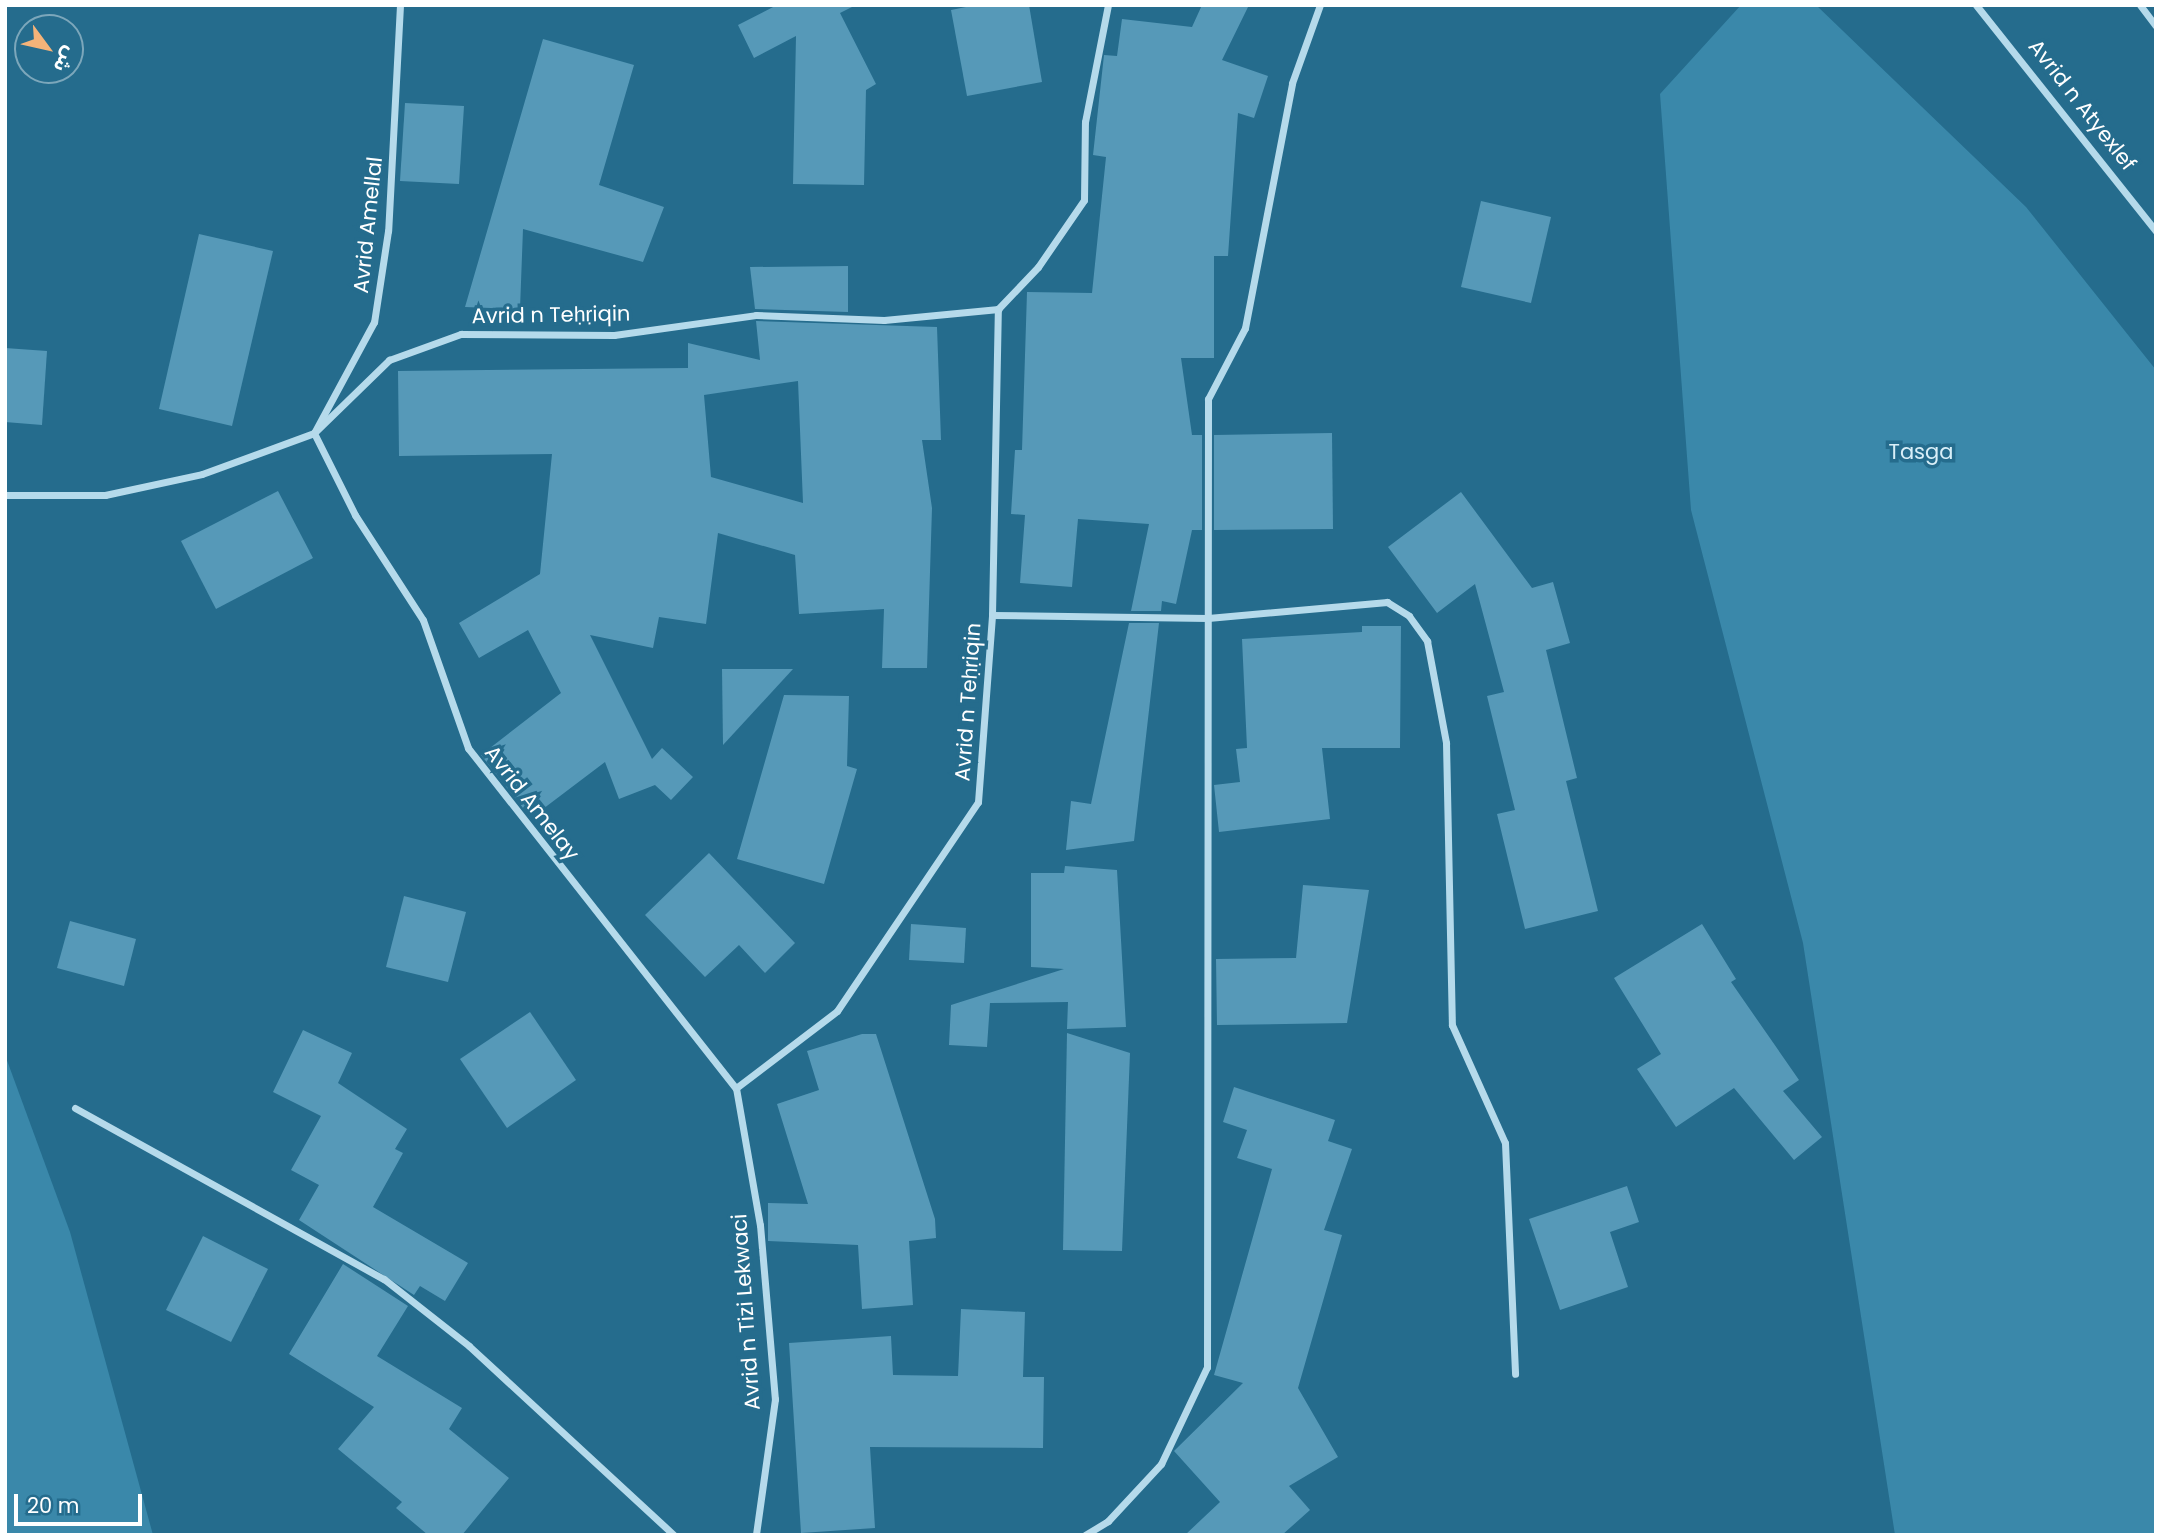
<!DOCTYPE html>
<meta charset="utf-8">
<style>
body{margin:0}
#map{position:relative;width:2161px;height:1540px;overflow:hidden;background:#256c8d;font-family:Poppins,"Noto Sans Arabic",sans-serif}
div>[style]{position:absolute}
.green>*{inset:0;background:#3a88aa}
.building>*{inset:0;background:#5699b8}
.minor>*{height:7px;margin:-3.5px;padding:0 3.5px;transform-origin:3.5px;border-radius:3.5px;background:#b5daeb}
span{translate:-50% -50%;white-space:nowrap;text-align:center;line-height:1.15;-webkit-text-stroke:7px #256c8d;paint-order:stroke}
.street-label{font-size:21px;color:#fff}
.park-label{font-size:21px;color:#d9eff8}
.frame{position:absolute;inset:0;border:7px solid #fff;pointer-events:none}
.north{position:absolute;left:14px;top:14px;width:70px;height:70px;box-sizing:border-box;background:#256c8d;border:2px solid #7ca7bb;border-radius:50%;rotate:123deg;font-size:19px;font-weight:700;line-height:28px;text-align:center;color:#fff}
.north::after{content:'';display:block;margin:auto;width:24px;height:32px;background:#f4b379;clip-path:polygon(50% 0,100% 100%,50% 72%,0 100%)}
.scale{position:absolute;left:14px;top:1494px;width:128px;height:32px;box-sizing:border-box;border:4px solid #fff;border-top:0;padding-left:9px;font-size:21px;line-height:24px;white-space:nowrap;color:#fff;-webkit-text-stroke:5px #256c8d;paint-order:stroke}
</style>
<div id="map">
<div class="green">
<i style="clip-path:polygon(1741px 5px,1816px 5px,2026px 207px,2156px 370px,2156px 1535px,1895px 1535px,1803px 943px,1691px 510px,1660px 94px)"></i>
<i style="clip-path:polygon(5px 1055px,70px 1232px,153px 1535px,5px 1535px)"></i>
</div>
<div class="building">
<i style="clip-path:polygon(777px 5px,856px 5px,840px 13px,876px 84px,866px 90px,864px 185px,793px 184px,796px 36px,754px 58px,738px 25px)"></i>
<i style="clip-path:polygon(976px 5px,1029px 5px,1042px 82px,967px 96px,951px 10px)"></i>
<i style="clip-path:polygon(1202px 5px,1249px 5px,1222px 60px,1268px 76px,1254px 118px,1238px 113px,1228px 256px,1214px 256px,1214px 358px,1181px 358px,1192px 435px,1202px 435px,1202px 530px,1192px 530px,1176px 604px,1162px 601px,1161px 611px,1131px 611px,1149px 524px,1078px 519px,1072px 587px,1020px 583px,1025px 515px,1011px 514px,1015px 450px,1022px 450px,1027px 292px,1092px 293px,1106px 157px,1093px 155px,1104px 55px,1117px 56px,1122px 19px,1192px 27px)"></i>
<i style="clip-path:polygon(543px 39px,634px 65px,599px 185px,664px 207px,643px 262px,523px 229px,520px 309px,465px 307px)"></i>
<i style="clip-path:polygon(405px 103px,464px 106px,459px 184px,400px 181px)"></i>
<i style="clip-path:polygon(1481px 201px,1551px 217px,1531px 303px,1461px 287px)"></i>
<i style="clip-path:polygon(199px 234px,273px 251px,232px 426px,159px 409px)"></i>
<i style="clip-path:polygon(848px 266px,848px 312px,755px 309px,750px 267px)"></i>
<i style="clip-path:polygon(evenodd,756px 321px,937px 327px,941px 440px,922px 440px,932px 508px,927px 668px,882px 668px,884px 609px,799px 614px,795px 555px,718px 533px,706px 624px,659px 617px,653px 648px,590px 635px,652px 759px,662px 748px,693px 777px,671px 800px,655px 785px,619px 799px,605px 762px,531px 818px,481px 755px,561px 693px,528px 630px,479px 658px,459px 623px,540px 574px,552px 454px,399px 456px,398px 371px,688px 368px,688px 343px,760px 360px,756px 321px,798px 381px,803px 503px,711px 477px,704px 395px,798px 381px)"></i>
<i style="clip-path:polygon(5px 348px,47px 351px,42px 425px,5px 422px)"></i>
<i style="clip-path:polygon(1332px 433px,1333px 529px,1214px 530px,1214px 435px)"></i>
<i style="clip-path:polygon(278px 491px,313px 558px,216px 609px,181px 541px)"></i>
<i style="clip-path:polygon(1461px 492px,1532px 588px,1553px 582px,1570px 643px,1546px 650px,1577px 778px,1566px 781px,1598px 911px,1525px 929px,1497px 814px,1515px 810px,1487px 696px,1504px 692px,1475px 584px,1437px 613px,1388px 547px)"></i>
<i style="clip-path:polygon(1129px 623px,1159px 623px,1134px 841px,1066px 850px,1071px 801px,1091px 804px)"></i>
<i style="clip-path:polygon(1362px 626px,1401px 626px,1400px 748px,1322px 748px,1330px 819px,1219px 832px,1214px 785px,1240px 782px,1236px 749px,1247px 748px,1242px 639px,1362px 632px)"></i>
<i style="clip-path:polygon(722px 669px,793px 669px,723px 745px)"></i>
<i style="clip-path:polygon(784px 695px,849px 696px,847px 766px,857px 769px,824px 884px,737px 859px)"></i>
<i style="clip-path:polygon(709px 853px,795px 943px,765px 973px,739px 945px,705px 977px,645px 915px)"></i>
<i style="clip-path:polygon(1065px 866px,1117px 870px,1126px 1027px,1067px 1029px,1068px 1002px,990px 1003px,987px 1047px,949px 1045px,951px 1005px,1064px 969px,1031px 967px,1031px 873px,1064px 873px)"></i>
<i style="clip-path:polygon(1303px 885px,1369px 890px,1347px 1023px,1217px 1025px,1216px 959px,1296px 958px)"></i>
<i style="clip-path:polygon(404px 896px,466px 912px,448px 982px,386px 967px)"></i>
<i style="clip-path:polygon(70px 921px,136px 939px,124px 986px,57px 968px)"></i>
<i style="clip-path:polygon(911px 924px,966px 928px,964px 963px,909px 960px)"></i>
<i style="clip-path:polygon(1702px 924px,1736px 979px,1731px 982px,1799px 1080px,1783px 1091px,1822px 1137px,1794px 1160px,1734px 1088px,1676px 1127px,1637px 1069px,1661px 1054px,1614px 978px)"></i>
<i style="clip-path:polygon(530px 1012px,576px 1080px,507px 1128px,460px 1059px)"></i>
<i style="clip-path:polygon(303px 1030px,352px 1053px,338px 1083px,407px 1129px,395px 1149px,403px 1153px,373px 1207px,468px 1263px,445px 1301px,420px 1286px,414px 1295px,299px 1220px,319px 1185px,291px 1170px,321px 1116px,273px 1092px)"></i>
<i style="clip-path:polygon(1067px 1033px,1130px 1053px,1122px 1251px,1063px 1250px)"></i>
<i style="clip-path:polygon(862px 1034px,876px 1034px,935px 1219px,936px 1238px,909px 1241px,913px 1305px,862px 1309px,858px 1245px,768px 1241px,768px 1203px,808px 1204px,777px 1104px,819px 1090px,807px 1051px)"></i>
<i style="clip-path:polygon(1234px 1087px,1335px 1120px,1328px 1141px,1352px 1149px,1324px 1230px,1342px 1235px,1298px 1388px,1338px 1457px,1289px 1486px,1310px 1510px,1282px 1535px,1185px 1535px,1220px 1502px,1174px 1451px,1243px 1383px,1214px 1375px,1272px 1169px,1237px 1158px,1247px 1130px,1223px 1122px)"></i>
<i style="clip-path:polygon(1627px 1186px,1639px 1222px,1610px 1232px,1628px 1287px,1560px 1310px,1529px 1219px)"></i>
<i style="clip-path:polygon(203px 1236px,268px 1269px,231px 1342px,166px 1310px)"></i>
<i style="clip-path:polygon(343px 1264px,408px 1306px,377px 1356px,462px 1408px,449px 1429px,509px 1478px,462px 1535px,428px 1535px,396px 1508px,402px 1502px,338px 1449px,374px 1407px,289px 1354px)"></i>
<i style="clip-path:polygon(961px 1309px,1025px 1312px,1023px 1377px,1044px 1377px,1043px 1448px,870px 1447px,875px 1528px,801px 1533px,789px 1343px,891px 1336px,893px 1375px,958px 1376px)"></i>
</div>
<div class="minor">
<i style="left:400px;top:5px;width:226px;rotate:93deg"></i>
<i style="left:388px;top:231px;width:92px;rotate:98.7deg"></i>
<i style="left:374px;top:322px;width:126px;rotate:118.4deg"></i>
<i style="left:314px;top:433px;width:92px;rotate:63.4deg"></i>
<i style="left:355px;top:515px;width:125px;rotate:57.1deg"></i>
<i style="left:423px;top:620px;width:136px;rotate:70.6deg"></i>
<i style="left:468px;top:748px;width:433px;rotate:51.8deg"></i>
<i style="left:736px;top:1088px;width:139px;rotate:80.1deg"></i>
<i style="left:760px;top:1225px;width:175px;rotate:85.1deg"></i>
<i style="left:775px;top:1399px;width:137px;rotate:98deg"></i>
<i style="left:1976px;top:5px;width:289px;rotate:51.5deg"></i>
<i style="left:2140px;top:5px;width:26px;rotate:53deg"></i>
<i style="left:5px;top:495px;width:100px"></i>
<i style="left:105px;top:495px;width:99px;rotate:-12.2deg"></i>
<i style="left:202px;top:474px;width:119px;rotate:-20.1deg"></i>
<i style="left:314px;top:433px;width:105px;rotate:-44.2deg"></i>
<i style="left:389px;top:360px;width:77px;rotate:-19.9deg"></i>
<i style="left:461px;top:334px;width:153px;rotate:0.4deg"></i>
<i style="left:614px;top:335px;width:143px;rotate:-8deg"></i>
<i style="left:756px;top:315px;width:128px;rotate:2.2deg"></i>
<i style="left:884px;top:320px;width:115px;rotate:-5.5deg"></i>
<i style="left:998px;top:309px;width:58px;rotate:-46.4deg"></i>
<i style="left:1038px;top:267px;width:81px;rotate:-55.5deg"></i>
<i style="left:1084px;top:200px;width:78px;rotate:-89.3deg"></i>
<i style="left:1085px;top:122px;width:119px;rotate:-78.9deg"></i>
<i style="left:992px;top:615px;width:216px;rotate:0.8deg"></i>
<i style="left:1208px;top:618px;width:180px;rotate:-5.1deg"></i>
<i style="left:1387px;top:602px;width:26px;rotate:32deg"></i>
<i style="left:1409px;top:616px;width:31px;rotate:54deg"></i>
<i style="left:1427px;top:641px;width:104px;rotate:79.4deg"></i>
<i style="left:1446px;top:743px;width:282px;rotate:88.8deg"></i>
<i style="left:1452px;top:1025px;width:129px;rotate:65.8deg"></i>
<i style="left:1505px;top:1143px;width:231px;rotate:87.5deg"></i>
<i style="left:736px;top:1088px;width:127px;rotate:-37.3deg"></i>
<i style="left:837px;top:1011px;width:252px;rotate:-56deg"></i>
<i style="left:978px;top:802px;width:188px;rotate:-85.7deg"></i>
<i style="left:992px;top:615px;width:306px;rotate:-88.9deg"></i>
<i style="left:75px;top:1108px;width:353px;rotate:29deg"></i>
<i style="left:384px;top:1279px;width:108px;rotate:38.2deg"></i>
<i style="left:469px;top:1346px;width:279px;rotate:42.7deg"></i>
<i style="left:1085px;top:1535px;width:27px;rotate:-31deg"></i>
<i style="left:1108px;top:1521px;width:78px;rotate:-47.1deg"></i>
<i style="left:1161px;top:1464px;width:107px;rotate:-64.6deg"></i>
<i style="left:1207px;top:1367px;width:968px;rotate:-89.94deg"></i>
<i style="left:1208px;top:399px;width:80px;rotate:-62.5deg"></i>
<i style="left:1245px;top:328px;width:249px;rotate:-79.1deg"></i>
<i style="left:1292px;top:83px;width:83px;rotate:-70.3deg"></i>
</div>
<div class="street-label">
<span style="left:2082px;top:105px;rotate:52deg">Avrid n Atyexlef</span>
<span style="left:368px;top:225px;rotate:-84deg">Avrid Amellal</span>
<span style="left:551px;top:315px;rotate:-1deg">Avrid n Teḥṛiqin</span>
<span style="left:968px;top:702px;rotate:-86deg">Avrid n Teḥṛiqin</span>
<span style="left:532px;top:803px;rotate:52deg">Avrid Amelay</span>
<span style="left:746px;top:1312px;rotate:-94deg">Avrid n Tizi Lekwaci</span>
</div>
<div class="park-label">
<span style="left:1921px;top:452px">Tasga</span>
</div>
<div class="frame"></div>
<div class="north">ش</div>
<div class="scale">20 m</div>
</div>
